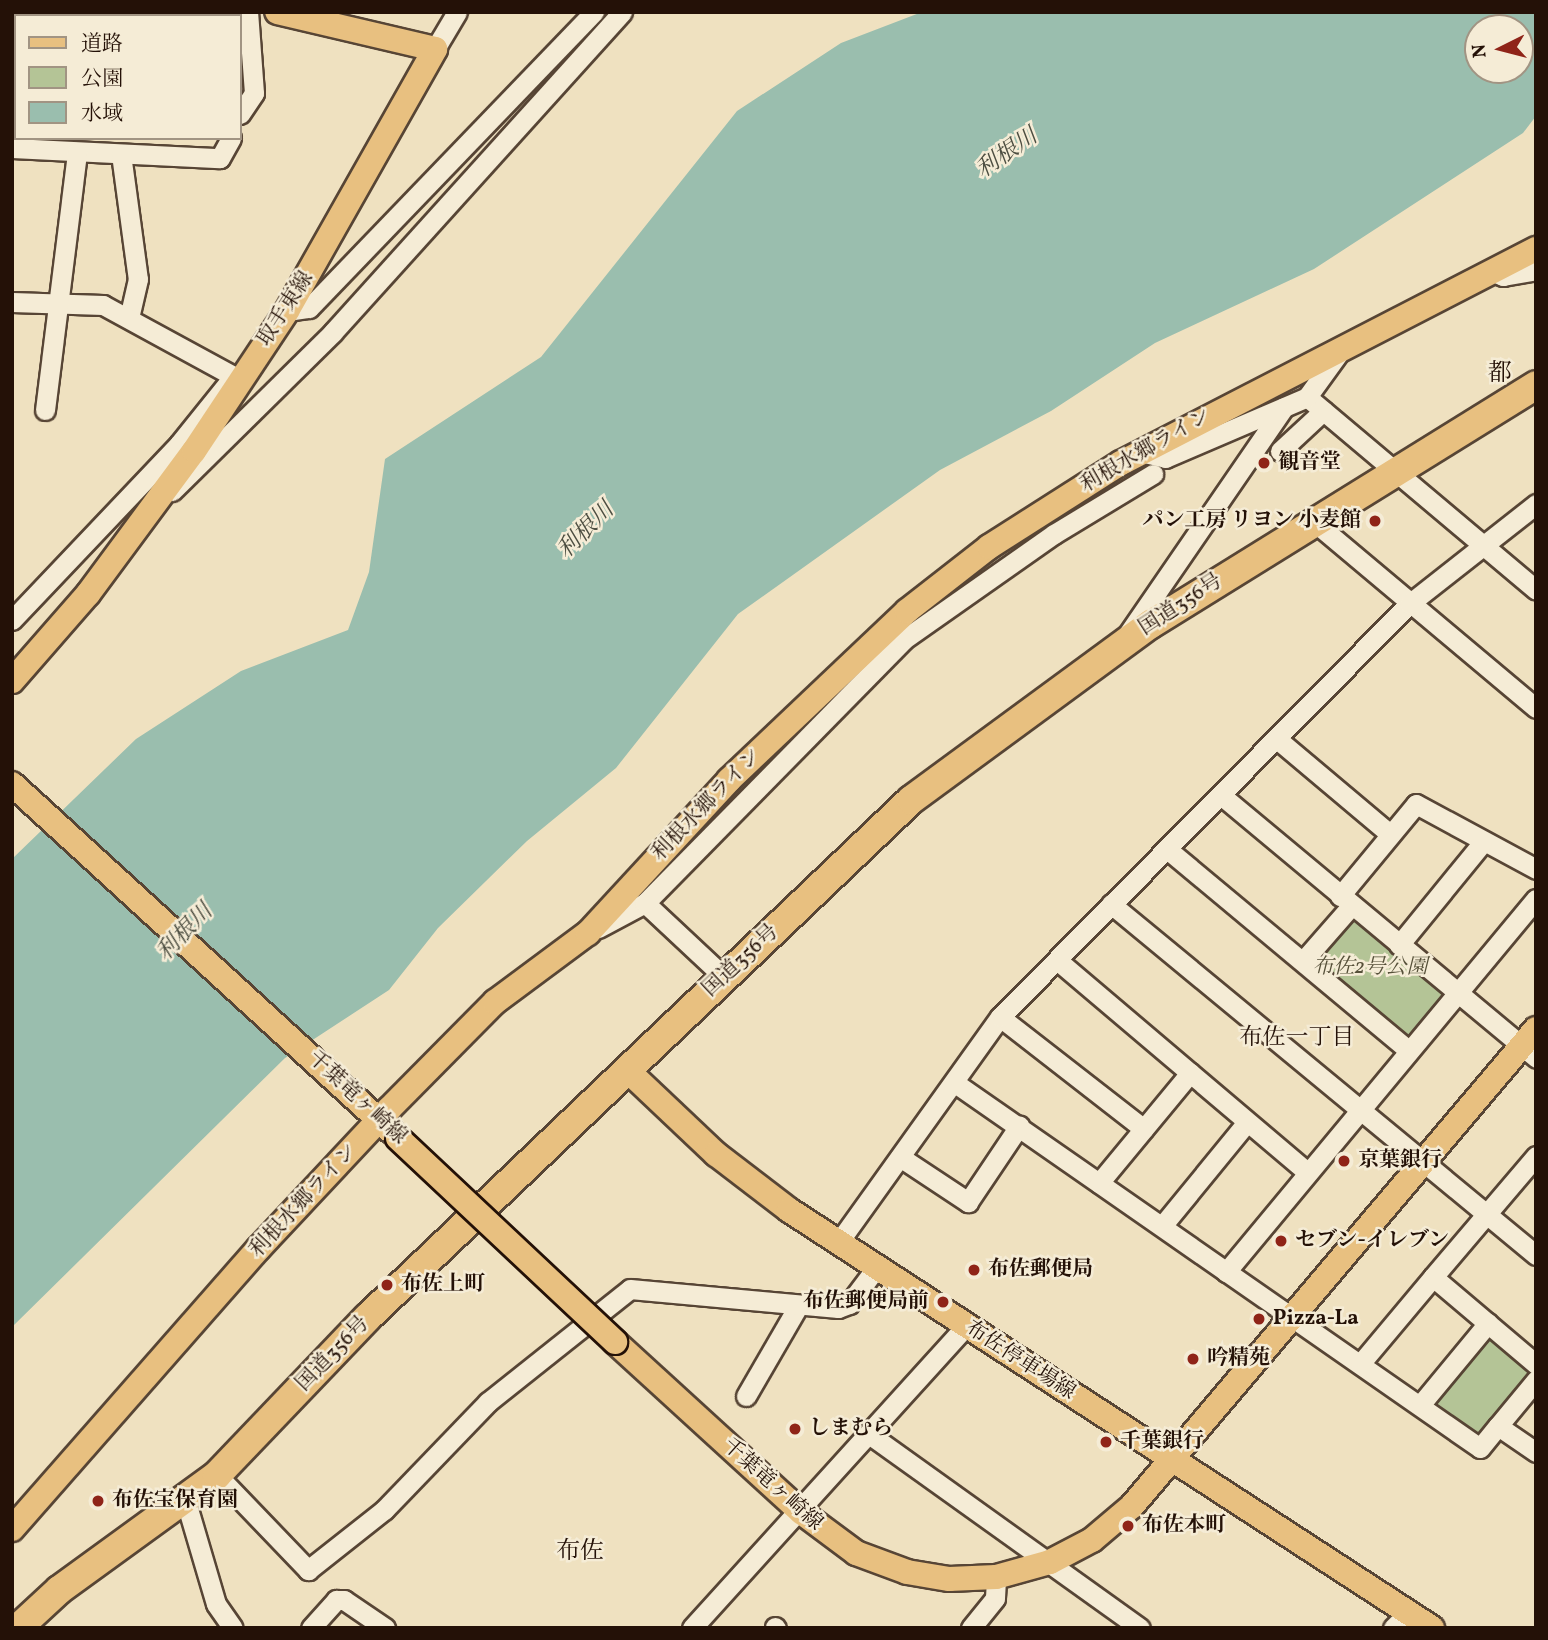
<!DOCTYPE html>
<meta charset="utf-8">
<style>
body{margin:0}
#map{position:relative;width:1548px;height:1640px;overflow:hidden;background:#efe1c0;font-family:Vollkorn,"Noto Serif JP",serif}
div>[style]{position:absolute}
.green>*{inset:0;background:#b4c496}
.water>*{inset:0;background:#9abeae}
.roads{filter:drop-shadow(2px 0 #574535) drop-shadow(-2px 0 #574535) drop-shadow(0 2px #574535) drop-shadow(0 -2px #574535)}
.minor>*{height:19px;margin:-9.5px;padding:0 9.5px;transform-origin:9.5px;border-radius:9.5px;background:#f5ecd6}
.major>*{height:24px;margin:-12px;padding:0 12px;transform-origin:12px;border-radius:12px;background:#e8c080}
.highway>*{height:28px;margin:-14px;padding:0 14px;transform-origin:14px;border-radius:14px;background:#e8c080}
.bridges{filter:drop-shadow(2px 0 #241107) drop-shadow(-2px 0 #241107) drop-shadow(0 2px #241107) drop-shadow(0 -2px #241107)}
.major-bridge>*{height:24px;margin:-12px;padding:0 12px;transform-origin:12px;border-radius:12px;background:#e8c080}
.dots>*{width:19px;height:19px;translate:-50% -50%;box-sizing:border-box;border:4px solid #f5ecd6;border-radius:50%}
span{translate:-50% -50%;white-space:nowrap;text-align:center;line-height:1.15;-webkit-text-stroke:5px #f5ecd6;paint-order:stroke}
.street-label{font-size:21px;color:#241107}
.poi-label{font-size:21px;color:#241107;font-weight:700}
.left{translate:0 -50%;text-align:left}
.right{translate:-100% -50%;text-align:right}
.park-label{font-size:21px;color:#565039;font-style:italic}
.water-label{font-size:23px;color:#4d4e41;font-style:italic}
.neighbourhood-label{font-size:23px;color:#241107}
.quarter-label{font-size:24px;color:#241107}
.frame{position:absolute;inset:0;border:14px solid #241107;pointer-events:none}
.legend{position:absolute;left:14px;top:14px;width:228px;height:126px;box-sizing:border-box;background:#f5ecd6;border:2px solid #a19483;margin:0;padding:9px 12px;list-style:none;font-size:21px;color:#241107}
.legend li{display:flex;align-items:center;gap:14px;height:35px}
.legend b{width:35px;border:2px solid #a19483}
.north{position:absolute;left:1464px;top:14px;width:70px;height:70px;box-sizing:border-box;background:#f5ecd6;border:2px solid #a19483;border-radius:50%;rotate:264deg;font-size:19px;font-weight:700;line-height:28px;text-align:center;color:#241107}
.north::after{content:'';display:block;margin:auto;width:24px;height:32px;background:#8f2418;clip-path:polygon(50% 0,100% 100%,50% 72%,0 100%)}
</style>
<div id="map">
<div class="green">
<i style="clip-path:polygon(1350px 911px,1443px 989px,1444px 996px,1407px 1039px,1311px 959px)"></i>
<i style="clip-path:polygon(1490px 1331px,1535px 1370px,1479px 1437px,1430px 1403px)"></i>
</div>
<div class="water">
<i style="clip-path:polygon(evenodd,922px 12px,1536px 12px,1536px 116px,1523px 133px,1314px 269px,1155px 343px,1051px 411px,940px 470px,738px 614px,616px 768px,527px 841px,438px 928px,389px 990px,285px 1058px,12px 1327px,12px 859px,136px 739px,241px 671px,348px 630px,369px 572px,385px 459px,541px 357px,737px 111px,841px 43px,922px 12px,1478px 28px,1520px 28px,1520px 70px,1478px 70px,1478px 28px)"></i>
</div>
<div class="roads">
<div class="minor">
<i style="left:25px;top:16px;width:4px;rotate:-76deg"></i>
<i style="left:435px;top:49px;width:43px;rotate:-59.3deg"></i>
<i style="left:240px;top:114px;width:25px;rotate:-56deg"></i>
<i style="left:254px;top:93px;width:81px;rotate:-94.2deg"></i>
<i style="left:12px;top:128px;width:30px;rotate:-82deg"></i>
<i style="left:12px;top:148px;width:208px;rotate:2.8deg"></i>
<i style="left:220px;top:158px;width:23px;rotate:-61deg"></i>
<i style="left:121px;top:154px;width:126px;rotate:82.3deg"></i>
<i style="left:138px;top:279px;width:37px;rotate:103deg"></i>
<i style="left:1491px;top:271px;width:13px;rotate:23deg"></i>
<i style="left:1503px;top:276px;width:34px;rotate:-10deg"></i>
<i style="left:12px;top:302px;width:91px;rotate:1.9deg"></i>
<i style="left:103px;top:305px;width:155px;rotate:28.6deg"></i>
<i style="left:287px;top:311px;width:22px;rotate:-8deg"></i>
<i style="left:309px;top:308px;width:411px;rotate:-46.1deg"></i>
<i style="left:1307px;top:397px;width:299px;rotate:40.1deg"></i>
<i style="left:45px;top:410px;width:260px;rotate:-82.9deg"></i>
<i style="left:1280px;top:451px;width:59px;rotate:-42.9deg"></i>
<i style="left:1140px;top:452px;width:26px;rotate:13deg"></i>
<i style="left:1165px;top:458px;width:155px;rotate:-23.2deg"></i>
<i style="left:1307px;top:397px;width:58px;rotate:-54.1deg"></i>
<i style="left:172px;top:491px;width:226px;rotate:-44.6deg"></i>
<i style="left:333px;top:332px;width:431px;rotate:-47.9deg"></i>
<i style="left:1312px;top:520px;width:292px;rotate:40deg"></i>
<i style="left:12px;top:620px;width:243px;rotate:-46.5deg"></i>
<i style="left:179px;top:444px;width:78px;rotate:-51.2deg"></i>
<i style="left:1128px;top:634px;width:275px;rotate:-55.5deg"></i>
<i style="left:1277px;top:739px;width:148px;rotate:40.1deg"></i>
<i style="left:1222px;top:796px;width:409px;rotate:39.8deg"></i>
<i style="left:1167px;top:849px;width:314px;rotate:39.8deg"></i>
<i style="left:1340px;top:896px;width:119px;rotate:-50.4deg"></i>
<i style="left:1416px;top:804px;width:136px;rotate:28.4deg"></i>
<i style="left:645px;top:903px;width:108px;rotate:43.1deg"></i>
<i style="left:1111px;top:904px;width:551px;rotate:39.55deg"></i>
<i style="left:598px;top:928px;width:53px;rotate:-28deg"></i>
<i style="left:645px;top:903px;width:368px;rotate:-45.5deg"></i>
<i style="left:903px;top:640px;width:184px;rotate:-35.1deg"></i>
<i style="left:1054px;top:534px;width:116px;rotate:-31.2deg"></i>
<i style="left:1399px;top:945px;width:133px;rotate:-50.8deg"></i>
<i style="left:1057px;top:960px;width:326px;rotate:40.3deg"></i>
<i style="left:1303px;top:961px;width:74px;rotate:-48.8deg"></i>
<i style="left:1000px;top:1017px;width:182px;rotate:37.9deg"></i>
<i style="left:955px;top:1083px;width:639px;rotate:34.81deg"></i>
<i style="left:1480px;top:1448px;width:28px;rotate:-51deg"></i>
<i style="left:1498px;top:1426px;width:46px;rotate:34.4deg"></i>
<i style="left:900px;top:1157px;width:82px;rotate:33.5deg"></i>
<i style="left:968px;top:1202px;width:92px;rotate:-56.1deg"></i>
<i style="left:1099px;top:1183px;width:143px;rotate:-50.4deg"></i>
<i style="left:1162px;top:1226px;width:134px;rotate:-50.7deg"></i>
<i style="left:838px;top:1243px;width:278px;rotate:-54.4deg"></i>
<i style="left:1000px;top:1017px;width:581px;rotate:-45.28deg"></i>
<i style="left:1409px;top:604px;width:162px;rotate:-38.2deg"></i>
<i style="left:1226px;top:1272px;width:485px;rotate:-50.3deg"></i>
<i style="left:1433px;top:1277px;width:159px;rotate:-49.6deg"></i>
<i style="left:1360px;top:1364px;width:114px;rotate:-50deg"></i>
<i style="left:1433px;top:1277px;width:135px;rotate:40.2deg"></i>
<i style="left:746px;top:1396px;width:102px;rotate:-59.9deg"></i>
<i style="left:1421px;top:1404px;width:105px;rotate:-50.4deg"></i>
<i style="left:1498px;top:1426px;width:60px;rotate:-50.4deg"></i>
<i style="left:869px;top:1434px;width:333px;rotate:35.6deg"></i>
<i style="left:217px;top:1475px;width:132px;rotate:46.2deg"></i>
<i style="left:308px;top:1570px;width:97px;rotate:-38.3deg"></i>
<i style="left:384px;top:1510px;width:150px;rotate:-46.1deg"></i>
<i style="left:488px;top:1402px;width:181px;rotate:-38.5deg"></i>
<i style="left:630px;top:1289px;width:209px;rotate:5.2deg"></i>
<i style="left:838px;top:1308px;width:12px;rotate:-20deg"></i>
<i style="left:849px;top:1304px;width:45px;rotate:-53.1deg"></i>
<i style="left:186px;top:1502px;width:106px;rotate:73.6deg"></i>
<i style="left:216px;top:1604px;width:29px;rotate:55deg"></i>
<i style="left:775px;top:1627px;width:1px;rotate:45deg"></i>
<i style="left:311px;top:1628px;width:38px;rotate:-48deg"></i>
<i style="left:336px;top:1600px;width:8px"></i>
<i style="left:344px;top:1600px;width:50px;rotate:34.3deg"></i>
<i style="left:692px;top:1628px;width:408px;rotate:-47.8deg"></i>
<i style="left:971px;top:1628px;width:38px;rotate:-51deg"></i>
<i style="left:995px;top:1598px;width:21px;rotate:-87deg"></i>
<i style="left:1393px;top:1628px;width:23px;rotate:-45deg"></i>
</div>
<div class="major">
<i style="left:12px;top:681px;width:116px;rotate:-48.9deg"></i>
<i style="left:88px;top:594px;width:178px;rotate:-53.5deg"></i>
<i style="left:194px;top:451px;width:168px;rotate:-56.4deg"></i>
<i style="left:287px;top:311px;width:301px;rotate:-60.5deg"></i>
<i style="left:435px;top:49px;width:162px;rotate:-166.8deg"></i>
<i style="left:12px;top:784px;width:514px;rotate:42.48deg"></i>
<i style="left:626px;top:1069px;width:124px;rotate:43.4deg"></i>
<i style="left:716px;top:1154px;width:92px;rotate:37.5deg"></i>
<i style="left:789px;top:1210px;width:767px;rotate:33.03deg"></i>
<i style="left:615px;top:1342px;width:252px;rotate:42.4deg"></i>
<i style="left:801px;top:1512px;width:69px;rotate:36.7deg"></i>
<i style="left:856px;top:1553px;width:54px;rotate:20.4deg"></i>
<i style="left:907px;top:1572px;width:43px;rotate:9.5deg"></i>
<i style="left:949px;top:1579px;width:47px;rotate:-2.4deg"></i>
<i style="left:996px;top:1577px;width:56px;rotate:-15.5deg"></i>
<i style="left:1050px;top:1562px;width:47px;rotate:-27.6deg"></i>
<i style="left:1092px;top:1540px;width:52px;rotate:-40.4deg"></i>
<i style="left:1132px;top:1506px;width:625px;rotate:-49.74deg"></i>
<i style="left:12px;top:1529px;width:374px;rotate:-48.7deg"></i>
<i style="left:259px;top:1248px;width:190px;rotate:-46.9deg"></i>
<i style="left:389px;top:1109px;width:151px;rotate:-45.3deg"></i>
<i style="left:495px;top:1002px;width:116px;rotate:-36.6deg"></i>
<i style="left:588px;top:933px;width:208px;rotate:-47.3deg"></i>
<i style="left:729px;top:780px;width:245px;rotate:-43.5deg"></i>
<i style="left:907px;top:611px;width:104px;rotate:-38deg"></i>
<i style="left:989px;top:547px;width:156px;rotate:-32.5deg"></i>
<i style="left:1121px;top:463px;width:467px;rotate:-27.3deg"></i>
</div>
<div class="highway">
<i style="left:18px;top:1628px;width:56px;rotate:-42.8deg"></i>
<i style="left:59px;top:1590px;width:195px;rotate:-36deg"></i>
<i style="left:217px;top:1475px;width:217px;rotate:-46.3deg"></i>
<i style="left:367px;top:1318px;width:751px;rotate:-43.6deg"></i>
<i style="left:911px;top:800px;width:298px;rotate:-36.3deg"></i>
<i style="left:1151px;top:624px;width:453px;rotate:-31.8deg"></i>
</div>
</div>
<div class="bridges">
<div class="major-bridge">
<i style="left:398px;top:1138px;width:298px;rotate:43.2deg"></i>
</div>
</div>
<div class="dots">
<i style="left:1264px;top:463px;background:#8f2418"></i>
<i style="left:1375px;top:521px;background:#8f2418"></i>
<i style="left:1344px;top:1161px;background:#8f2418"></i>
<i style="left:1281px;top:1241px;background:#8f2418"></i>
<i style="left:974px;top:1270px;background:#8f2418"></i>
<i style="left:387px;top:1285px;background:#8f2418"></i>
<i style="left:943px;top:1302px;background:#8f2418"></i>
<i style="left:1259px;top:1319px;background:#8f2418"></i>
<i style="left:1193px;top:1359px;background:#8f2418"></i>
<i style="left:795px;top:1429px;background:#8f2418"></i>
<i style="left:1106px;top:1442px;background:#8f2418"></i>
<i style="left:98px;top:1501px;background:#8f2418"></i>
<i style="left:1128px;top:1526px;background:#8f2418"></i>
</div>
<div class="street-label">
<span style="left:286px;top:309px;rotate:-57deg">取手東線</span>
<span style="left:1146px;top:451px;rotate:-30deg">利根水郷ライン</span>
<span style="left:1181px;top:605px;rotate:-33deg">国道356号</span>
<span style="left:707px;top:805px;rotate:-46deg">利根水郷ライン</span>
<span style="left:741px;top:961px;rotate:-43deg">国道356号</span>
<span style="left:357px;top:1098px;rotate:43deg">千葉竜ヶ崎線</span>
<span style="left:304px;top:1201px;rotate:-47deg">利根水郷ライン</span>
<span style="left:333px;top:1354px;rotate:-46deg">国道356号</span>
<span style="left:1020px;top:1361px;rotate:33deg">布佐停車場線</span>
<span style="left:772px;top:1485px;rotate:42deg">千葉竜ヶ崎線</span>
</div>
<div class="poi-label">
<span class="left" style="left:1278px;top:463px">観音堂</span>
<span class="right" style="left:1361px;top:521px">パン工房 リヨン 小麦館</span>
<span class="left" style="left:1358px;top:1161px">京葉銀行</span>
<span class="left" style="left:1295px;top:1241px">セブン-イレブン</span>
<span class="left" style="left:988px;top:1270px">布佐郵便局</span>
<span class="left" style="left:401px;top:1285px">布佐上町</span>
<span class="right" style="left:929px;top:1302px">布佐郵便局前</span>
<span class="left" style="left:1273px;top:1319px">Pizza-La</span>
<span class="left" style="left:1207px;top:1359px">吟精苑</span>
<span class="left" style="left:809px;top:1429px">しまむら</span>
<span class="left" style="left:1120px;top:1442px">千葉銀行</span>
<span class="left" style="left:112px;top:1501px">布佐宝保育園</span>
<span class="left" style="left:1142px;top:1526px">布佐本町</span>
</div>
<div class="park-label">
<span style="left:1370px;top:968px">布佐2号公園</span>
</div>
<div class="water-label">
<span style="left:1007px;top:154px;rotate:-35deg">利根川</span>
<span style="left:586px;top:531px;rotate:-45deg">利根川</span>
<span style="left:185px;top:933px;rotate:-46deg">利根川</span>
</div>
<div class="neighbourhood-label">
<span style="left:1297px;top:1038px">布佐一丁目</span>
</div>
<div class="quarter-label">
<span style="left:1500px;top:375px">都</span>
<span style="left:580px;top:1553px">布佐</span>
</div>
<div class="frame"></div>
<ul class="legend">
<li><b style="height:9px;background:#e8c080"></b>道路</li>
<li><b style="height:19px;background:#b4c496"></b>公園</li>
<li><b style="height:19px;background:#9abeae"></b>水域</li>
</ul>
<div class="north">N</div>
</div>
